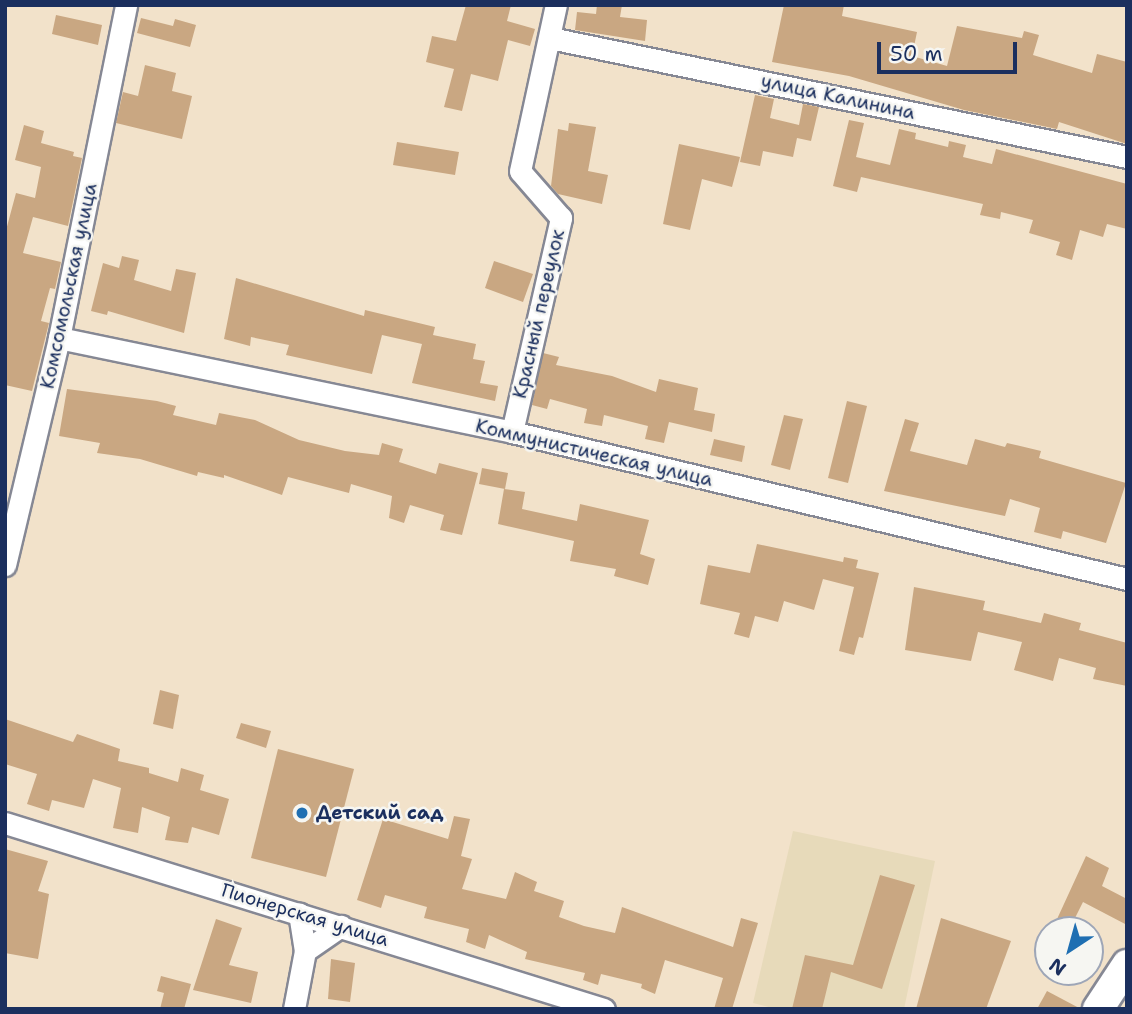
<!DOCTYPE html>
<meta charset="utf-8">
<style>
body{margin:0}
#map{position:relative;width:1132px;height:1014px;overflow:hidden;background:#f2e2ca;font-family:"Shantell Sans",sans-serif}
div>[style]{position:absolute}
.built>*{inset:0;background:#e7daba}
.building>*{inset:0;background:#c9a782}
.roads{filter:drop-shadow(2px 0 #868894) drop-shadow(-2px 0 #868894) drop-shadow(0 2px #868894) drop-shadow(0 -2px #868894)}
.street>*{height:21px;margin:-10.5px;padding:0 10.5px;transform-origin:10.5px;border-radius:10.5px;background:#fff}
.secondary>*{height:30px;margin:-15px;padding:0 15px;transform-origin:15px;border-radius:15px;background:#fff}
.dots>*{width:19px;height:19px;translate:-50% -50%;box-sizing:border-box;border:4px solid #f6f6f2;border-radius:50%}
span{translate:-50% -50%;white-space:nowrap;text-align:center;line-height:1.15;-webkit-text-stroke:5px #f6f6f2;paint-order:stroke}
.street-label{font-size:19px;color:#1b2f5e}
.poi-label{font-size:19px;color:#1b2f5e;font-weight:700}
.left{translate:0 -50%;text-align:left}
.frame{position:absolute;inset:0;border:7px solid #1b2f5e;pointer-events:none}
.north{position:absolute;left:1034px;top:916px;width:70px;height:70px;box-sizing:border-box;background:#f6f6f2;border:2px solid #9ea6b7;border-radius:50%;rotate:216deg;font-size:19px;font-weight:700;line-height:28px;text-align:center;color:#1b2f5e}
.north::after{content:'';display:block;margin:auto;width:24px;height:32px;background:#1f6fb2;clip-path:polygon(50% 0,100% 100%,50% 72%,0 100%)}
.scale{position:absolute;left:877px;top:42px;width:140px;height:32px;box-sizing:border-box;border:4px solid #1b2f5e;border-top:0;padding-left:9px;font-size:21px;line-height:24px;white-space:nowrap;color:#1b2f5e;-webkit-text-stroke:5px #f6f6f2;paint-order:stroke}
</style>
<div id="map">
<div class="built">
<i style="clip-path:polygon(793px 831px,935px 861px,904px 1009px,776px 1009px,753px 1003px)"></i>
</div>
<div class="building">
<i style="clip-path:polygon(466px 5px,511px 5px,507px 21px,535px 29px,530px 46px,508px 40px,498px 81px,471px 74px,462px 111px,444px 107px,454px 69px,426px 62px,432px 36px,456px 41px)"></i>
<i style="clip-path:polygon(597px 5px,622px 5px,620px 17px,647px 20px,645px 41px,575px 30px,577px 12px,596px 14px)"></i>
<i style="clip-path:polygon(784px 5px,844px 5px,842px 16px,917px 32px,912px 56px,947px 66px,957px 26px,1022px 38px,1024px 31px,1039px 35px,1033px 55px,1092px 73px,1097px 54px,1127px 62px,1127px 144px,1059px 122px,1057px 129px,964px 110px,849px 76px,772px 62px)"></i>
<i style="clip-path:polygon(56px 15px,102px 25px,98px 45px,52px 34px)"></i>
<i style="clip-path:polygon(141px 18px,173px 26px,175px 19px,196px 25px,190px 47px,137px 33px)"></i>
<i style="clip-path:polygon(145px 65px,176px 73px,172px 91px,192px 96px,182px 139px,116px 123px,123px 92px,138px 96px)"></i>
<i style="clip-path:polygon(755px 95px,774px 99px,770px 118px,799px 125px,803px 104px,819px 107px,811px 141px,797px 138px,793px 157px,763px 151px,760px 166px,740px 162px)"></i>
<i style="clip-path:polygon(849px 120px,864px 123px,856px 157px,890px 165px,899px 129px,916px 133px,915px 139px,948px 147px,949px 141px,966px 145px,963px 157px,992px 164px,996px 149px,1127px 184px,1127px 229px,1107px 224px,1103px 237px,1080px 230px,1072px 260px,1056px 255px,1060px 242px,1029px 233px,1033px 220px,1001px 212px,1000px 219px,980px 215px,983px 204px,861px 177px,857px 192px,833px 186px)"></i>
<i style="clip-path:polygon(569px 123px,596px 127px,588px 171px,608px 175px,602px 204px,558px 194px,551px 186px,558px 129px,568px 131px)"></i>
<i style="clip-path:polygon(24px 125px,44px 131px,41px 143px,74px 152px,73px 156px,82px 158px,68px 226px,33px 217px,23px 253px,61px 262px,55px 289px,50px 288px,41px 321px,49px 323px,32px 391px,5px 385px,5px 234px,16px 193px,35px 198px,41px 167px,15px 160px)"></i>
<i style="clip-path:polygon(397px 142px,459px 152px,455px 175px,393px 165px)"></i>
<i style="clip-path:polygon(679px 144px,740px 157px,732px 187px,702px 179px,690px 230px,663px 224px)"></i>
<i style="clip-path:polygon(122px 256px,139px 260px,134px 280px,171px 291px,176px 269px,196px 273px,184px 333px,108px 311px,107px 315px,91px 311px,103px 263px,119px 268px)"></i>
<i style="clip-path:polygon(494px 261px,533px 274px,523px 302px,485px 288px)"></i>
<i style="clip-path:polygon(236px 278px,364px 316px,365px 310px,435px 327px,433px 335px,476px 344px,473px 359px,485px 361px,480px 383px,498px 386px,495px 401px,412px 383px,422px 344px,382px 335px,372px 374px,286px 355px,289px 345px,251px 337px,250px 346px,224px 339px)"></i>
<i style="clip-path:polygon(543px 353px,559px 357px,556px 365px,612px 376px,656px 392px,659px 379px,698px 388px,694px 410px,715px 414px,712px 432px,669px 422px,664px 443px,645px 439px,648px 426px,604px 415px,602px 426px,584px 423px,587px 409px,550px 399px,547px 409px,532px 405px)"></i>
<i style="clip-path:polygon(67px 389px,157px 401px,176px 406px,173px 415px,216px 425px,219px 413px,255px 420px,299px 440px,345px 451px,379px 455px,382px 443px,403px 449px,399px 462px,436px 474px,439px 463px,478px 473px,462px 535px,440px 530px,444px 515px,410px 505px,404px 523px,389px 518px,392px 496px,351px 484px,349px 493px,288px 477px,282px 495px,224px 475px,224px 478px,198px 472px,197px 476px,140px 459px,97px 453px,100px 443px,59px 436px)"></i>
<i style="clip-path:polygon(847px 401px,867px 406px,848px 483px,828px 478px)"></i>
<i style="clip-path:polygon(784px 415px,803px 419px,790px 470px,771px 465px)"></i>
<i style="clip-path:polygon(905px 419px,919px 423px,910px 451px,967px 465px,975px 439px,1005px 447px,1007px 443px,1041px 451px,1039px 458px,1126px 483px,1106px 543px,1063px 531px,1061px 539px,1034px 532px,1040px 508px,1010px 499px,1005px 516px,884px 491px)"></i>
<i style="clip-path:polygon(714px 439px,745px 446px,742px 462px,710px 455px)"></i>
<i style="clip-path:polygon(482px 468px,508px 473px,505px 489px,479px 484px)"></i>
<i style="clip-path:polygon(504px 489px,525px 492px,522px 509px,577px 521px,580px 504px,649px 520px,640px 554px,655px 559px,648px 585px,614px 576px,616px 569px,570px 561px,574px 541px,498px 524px)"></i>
<i style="clip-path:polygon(757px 544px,843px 562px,844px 557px,858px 560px,856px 568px,879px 573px,863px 638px,859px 637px,854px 655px,839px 651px,854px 587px,823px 579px,814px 610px,784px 601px,778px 622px,755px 616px,749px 638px,734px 634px,740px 613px,700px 604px,708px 565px,750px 573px)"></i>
<i style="clip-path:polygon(914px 587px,985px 601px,983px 610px,1041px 623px,1044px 613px,1081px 623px,1079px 630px,1127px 643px,1127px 686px,1093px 679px,1096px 668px,1059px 658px,1053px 681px,1014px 670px,1022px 642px,978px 632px,971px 661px,905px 650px)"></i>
<i style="clip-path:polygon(160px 690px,179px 695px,173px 729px,153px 724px)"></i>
<i style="clip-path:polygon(5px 719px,73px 742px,77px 734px,120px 749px,118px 761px,149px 768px,149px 773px,178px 782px,181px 768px,204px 775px,200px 790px,229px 799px,219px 835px,192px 827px,188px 843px,165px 840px,170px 817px,142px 807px,138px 833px,113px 828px,121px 788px,93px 779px,84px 808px,52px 800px,49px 811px,27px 804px,37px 774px,5px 764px)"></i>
<i style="clip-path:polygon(241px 723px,271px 731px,266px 748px,236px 738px)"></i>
<i style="clip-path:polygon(278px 749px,354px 769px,326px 877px,251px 858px)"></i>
<i style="clip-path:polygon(454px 816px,470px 819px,461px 856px,472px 859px,462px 889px,506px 899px,515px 872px,537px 882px,534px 891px,564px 901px,559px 917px,584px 926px,615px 933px,622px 907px,733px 947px,741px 918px,758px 923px,732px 1009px,714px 1009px,723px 978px,665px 960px,655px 994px,641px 988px,642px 984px,601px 974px,598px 985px,583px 980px,585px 973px,525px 959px,527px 952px,489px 935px,485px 949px,466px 942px,469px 929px,424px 918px,427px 907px,385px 895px,381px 908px,357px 900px,383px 819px,448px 839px)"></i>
<i style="clip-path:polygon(5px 849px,48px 861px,38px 891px,49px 894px,38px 959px,5px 953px)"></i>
<i style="clip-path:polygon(1086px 856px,1109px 868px,1102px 886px,1127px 899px,1127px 925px,1083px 902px,1069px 930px,1052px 930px)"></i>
<i style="clip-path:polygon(880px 875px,915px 885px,882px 989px,831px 972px,822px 1009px,792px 1009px,805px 955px,853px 965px)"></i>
<i style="clip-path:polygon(941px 918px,1011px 941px,986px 1009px,916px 1009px)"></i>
<i style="clip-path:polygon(216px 919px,242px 928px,229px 965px,258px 972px,251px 1003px,193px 990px)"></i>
<i style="clip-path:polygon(331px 959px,355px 963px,350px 1002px,328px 999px)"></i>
<i style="clip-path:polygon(161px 976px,191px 984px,184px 1009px,160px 1009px,164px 993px,157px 991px)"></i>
<i style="clip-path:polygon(1047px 991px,1081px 1009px,1037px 1009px)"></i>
</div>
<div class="roads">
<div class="street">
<i style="left:550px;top:38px;width:589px;rotate:11.65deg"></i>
<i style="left:59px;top:338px;width:463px;rotate:11.7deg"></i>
<i style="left:512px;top:432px;width:632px;rotate:13.44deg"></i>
<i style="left:512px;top:432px;width:220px;rotate:-77.1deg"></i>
<i style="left:561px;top:218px;width:62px;rotate:-131.1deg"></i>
<i style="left:520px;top:171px;width:170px;rotate:-77.8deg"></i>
<i style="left:5px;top:565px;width:233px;rotate:-76.6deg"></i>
<i style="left:59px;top:338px;width:340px;rotate:-78.6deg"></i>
<i style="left:5px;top:823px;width:627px;rotate:17.25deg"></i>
<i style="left:305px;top:951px;width:44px;rotate:-34.8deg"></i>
<i style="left:294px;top:1009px;width:59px;rotate:-79.3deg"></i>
<i style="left:305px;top:951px;width:38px;rotate:-99deg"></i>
</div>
<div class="secondary">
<i style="left:1098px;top:1009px;width:53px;rotate:-56.6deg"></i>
</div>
</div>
<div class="dots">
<i style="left:302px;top:813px;background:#1f6fb2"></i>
</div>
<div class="street-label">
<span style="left:838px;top:97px;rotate:12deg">улица Калинина</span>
<span style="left:69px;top:286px;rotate:-78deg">Комсомольская улица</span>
<span style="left:539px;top:314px;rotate:-77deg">Красный переулок</span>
<span style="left:594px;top:453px;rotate:13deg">Коммунистическая улица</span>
<span style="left:305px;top:915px;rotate:17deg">Пионерская улица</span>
</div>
<div class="poi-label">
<span class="left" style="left:316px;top:813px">Детский сад</span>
</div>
<div class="frame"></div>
<div class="north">N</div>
<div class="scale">50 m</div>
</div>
